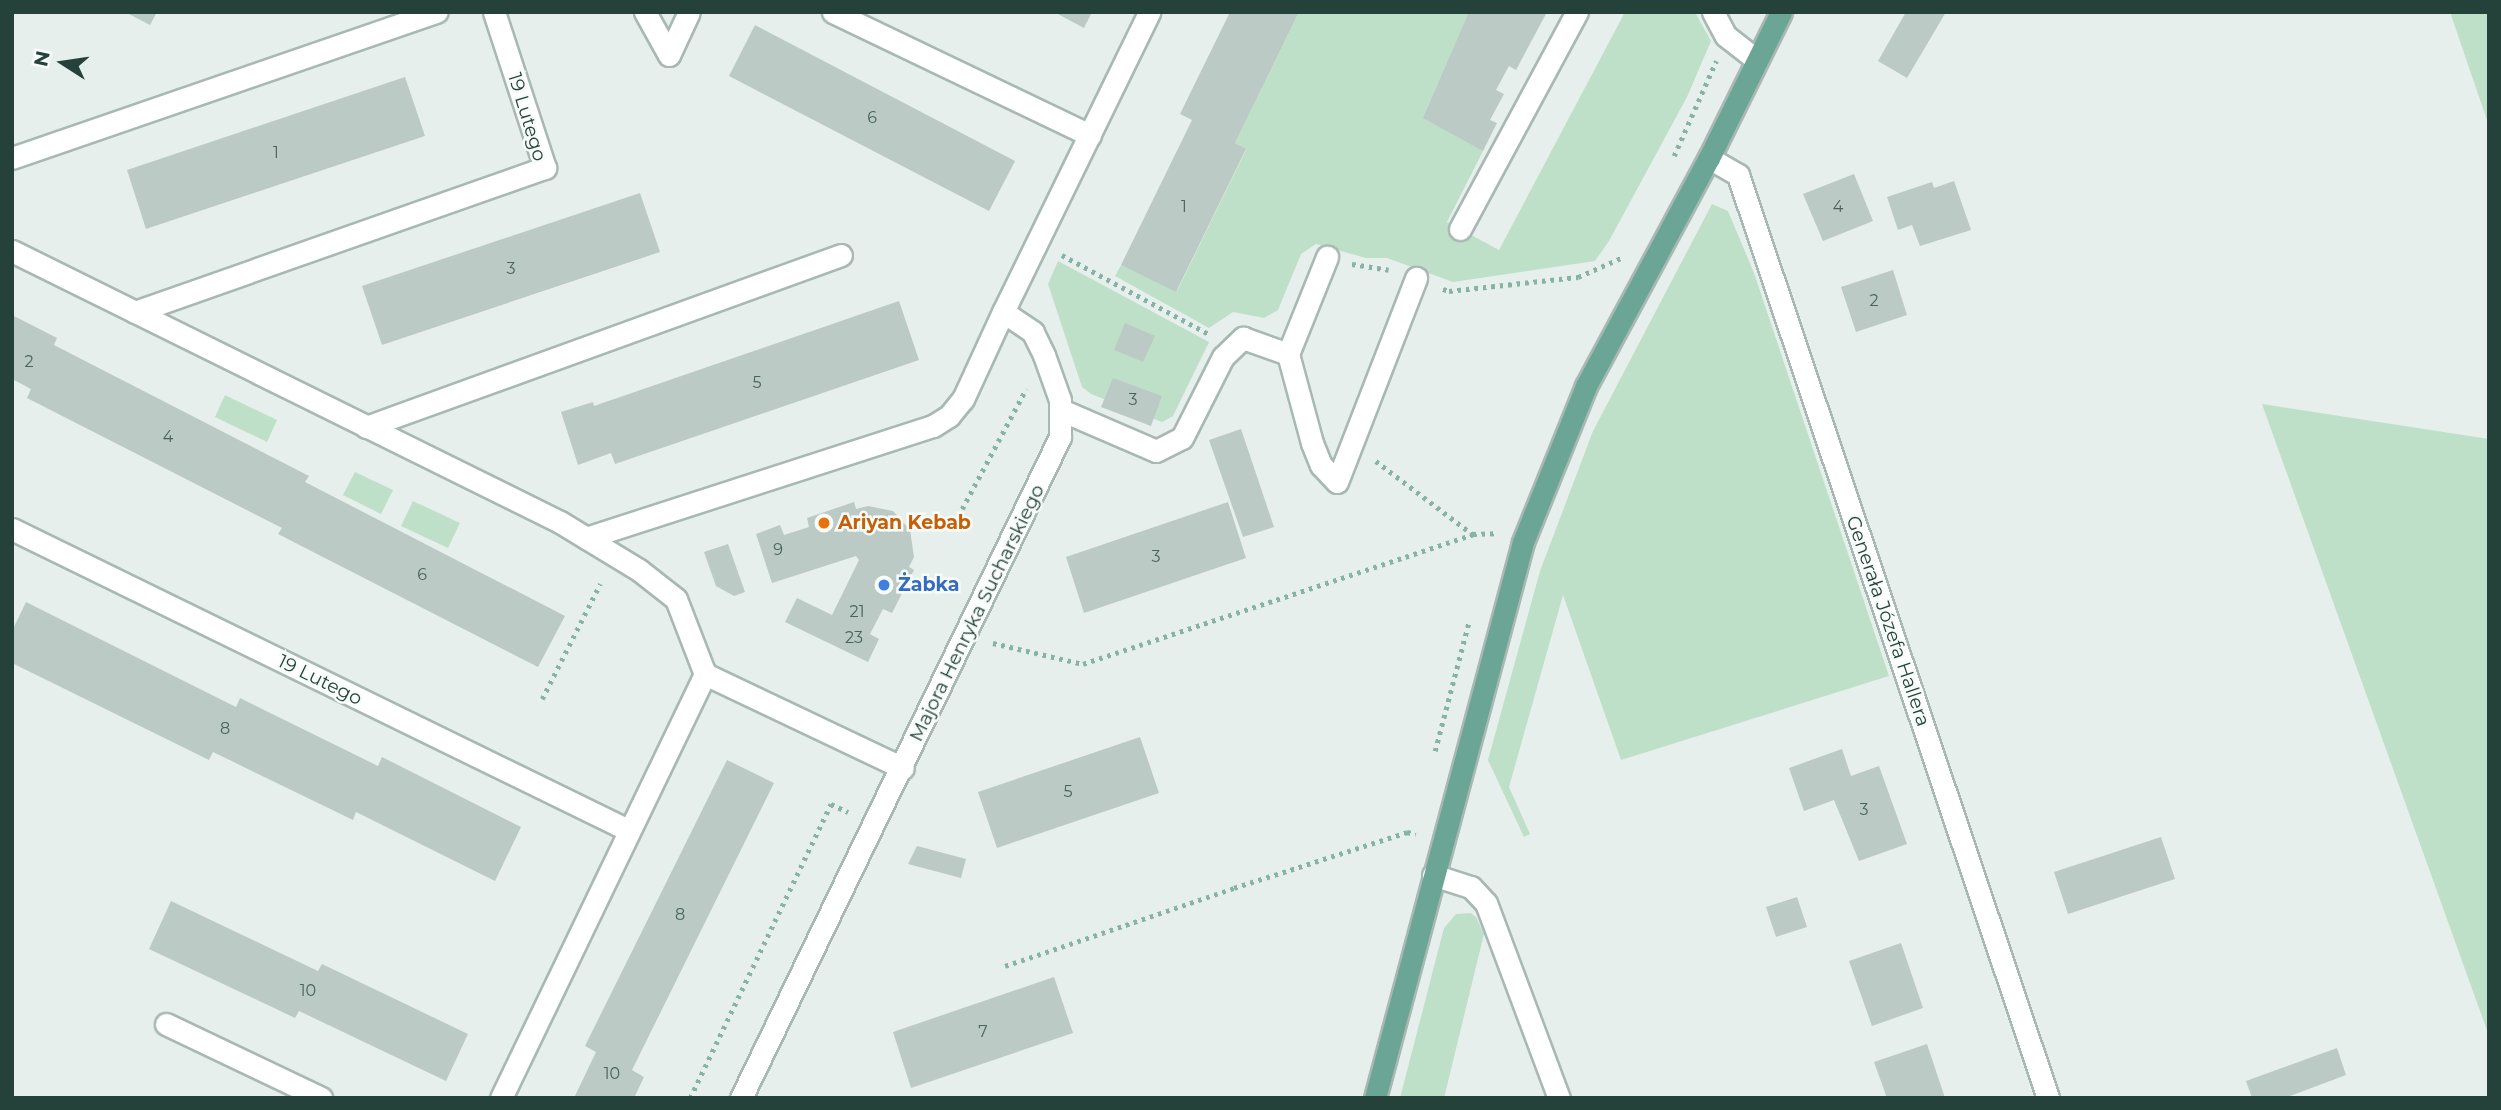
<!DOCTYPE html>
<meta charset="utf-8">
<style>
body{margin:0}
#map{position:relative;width:2501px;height:1110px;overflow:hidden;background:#e6efeb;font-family:Montserrat,sans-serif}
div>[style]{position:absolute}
.green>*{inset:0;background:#bfe0c8}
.building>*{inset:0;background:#bbcac4}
.path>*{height:4.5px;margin-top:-2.25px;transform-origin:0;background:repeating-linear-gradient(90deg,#86b3a5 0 3.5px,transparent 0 8.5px)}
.roads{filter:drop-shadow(2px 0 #a8b8b2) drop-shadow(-2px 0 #a8b8b2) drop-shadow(0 2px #a8b8b2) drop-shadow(0 -2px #a8b8b2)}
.minor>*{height:21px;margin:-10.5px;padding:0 10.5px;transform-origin:10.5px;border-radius:10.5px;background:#fff}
.major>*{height:21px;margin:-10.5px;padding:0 10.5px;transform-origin:10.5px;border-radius:10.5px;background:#6aa596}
.dots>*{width:19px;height:19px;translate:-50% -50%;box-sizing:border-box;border:4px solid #f7fbf9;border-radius:50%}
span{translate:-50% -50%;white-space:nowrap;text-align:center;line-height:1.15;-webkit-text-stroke:5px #f7fbf9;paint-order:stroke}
.number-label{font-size:16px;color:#4a645c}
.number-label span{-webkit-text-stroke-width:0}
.street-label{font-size:19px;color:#24423a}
.food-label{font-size:19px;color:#c56008;font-weight:700}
.left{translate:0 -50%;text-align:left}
.shop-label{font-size:19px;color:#366cbe;font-weight:700}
.frame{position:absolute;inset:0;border:14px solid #24423a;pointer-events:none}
.north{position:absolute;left:28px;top:28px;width:70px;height:70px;-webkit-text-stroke:5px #f7fbf9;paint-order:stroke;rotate:282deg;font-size:19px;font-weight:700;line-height:28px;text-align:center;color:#24423a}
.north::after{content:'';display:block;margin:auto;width:24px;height:32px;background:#24423a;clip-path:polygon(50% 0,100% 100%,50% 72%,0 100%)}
</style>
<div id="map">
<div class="green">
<i style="clip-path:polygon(1299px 12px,1469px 12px,1483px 151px,1447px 222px,1499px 250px,1625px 12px,1695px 12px,1711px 41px,1687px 97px,1609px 241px,1595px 261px,1453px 282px,1387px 258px,1366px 258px,1316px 244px,1301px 254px,1278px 310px,1264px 318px,1233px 312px,1209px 328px,1115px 276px,1121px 265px,1177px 291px,1246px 150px,1235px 143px)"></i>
<i style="clip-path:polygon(2450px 12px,2489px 12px,2489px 126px)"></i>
<i style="clip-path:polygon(1712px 204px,1728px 211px,1754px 273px,1889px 676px,1621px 760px,1563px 595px,1509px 787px,1530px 834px,1524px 837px,1488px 760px,1540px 571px,1593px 431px)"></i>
<i style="clip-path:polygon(1058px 261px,1209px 342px,1173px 416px,1162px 422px,1091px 394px,1082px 387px,1048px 284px)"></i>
<i style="clip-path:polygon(225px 395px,277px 420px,267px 442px,215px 417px)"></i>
<i style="clip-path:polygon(2262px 404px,2489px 439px,2489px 1036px)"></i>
<i style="clip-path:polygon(355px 472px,393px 490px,381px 514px,343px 495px)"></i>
<i style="clip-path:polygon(413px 501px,460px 523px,448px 548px,401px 526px)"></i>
<i style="clip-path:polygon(1471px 913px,1476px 917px,1484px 934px,1444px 1098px,1400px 1098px,1444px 928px,1456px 914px)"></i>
</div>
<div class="building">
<i style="clip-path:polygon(125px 12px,157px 12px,150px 25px)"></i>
<i style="clip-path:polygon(1054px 12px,1092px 12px,1084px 28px)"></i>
<i style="clip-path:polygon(1230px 12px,1299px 12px,1235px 143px,1246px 149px,1176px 292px,1121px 265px,1192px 120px,1180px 114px)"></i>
<i style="clip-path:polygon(1469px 12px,1547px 12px,1516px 70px,1509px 66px,1496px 90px,1504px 94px,1490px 120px,1497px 123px,1483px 151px,1423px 118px)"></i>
<i style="clip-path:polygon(1906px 12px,1946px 12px,1907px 78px,1878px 61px)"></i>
<i style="clip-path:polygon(755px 25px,1015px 161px,989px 211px,729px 76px)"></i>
<i style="clip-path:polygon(405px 77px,425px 136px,146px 229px,127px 170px)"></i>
<i style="clip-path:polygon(1854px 174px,1873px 221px,1823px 241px,1803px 194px)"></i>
<i style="clip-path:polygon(1954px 181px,1971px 230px,1920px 246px,1912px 225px,1898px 230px,1887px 197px,1932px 182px,1934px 188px)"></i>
<i style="clip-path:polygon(640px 193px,660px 252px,382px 345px,362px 286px)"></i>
<i style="clip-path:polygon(1893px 270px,1907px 315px,1856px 332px,1841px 287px)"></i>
<i style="clip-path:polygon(899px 301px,919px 360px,615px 464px,611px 453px,578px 465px,561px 412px,593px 402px,594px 406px)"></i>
<i style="clip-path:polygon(12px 315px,57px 338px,54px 345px,309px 476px,305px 482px,565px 616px,538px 667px,278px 534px,282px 528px,27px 398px,31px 389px,12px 379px)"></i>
<i style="clip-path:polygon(1125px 323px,1155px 336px,1143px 362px,1114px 350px)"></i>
<i style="clip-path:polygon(1113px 378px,1162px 396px,1151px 426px,1101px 407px)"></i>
<i style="clip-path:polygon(1241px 429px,1274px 527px,1243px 537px,1209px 440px)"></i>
<i style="clip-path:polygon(854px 502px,856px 509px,868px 506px,893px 511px,910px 530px,914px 557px,909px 567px,914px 570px,892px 613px,883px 609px,870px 634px,879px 639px,868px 662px,785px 622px,797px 598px,832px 615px,859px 560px,856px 556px,772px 583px,756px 534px,780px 525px,784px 535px,809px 527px,807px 518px)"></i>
<i style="clip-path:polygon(1228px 502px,1246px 558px,1084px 613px,1066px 557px)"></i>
<i style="clip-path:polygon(728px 544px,745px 592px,734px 596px,716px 586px,704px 552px)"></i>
<i style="clip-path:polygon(26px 602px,236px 707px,240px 698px,378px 766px,382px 757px,521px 827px,495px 881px,356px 812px,353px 820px,213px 752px,209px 760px,12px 663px,12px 631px)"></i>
<i style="clip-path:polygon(1140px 737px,1159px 793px,997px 848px,978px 792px)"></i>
<i style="clip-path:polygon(1842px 749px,1851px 776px,1879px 766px,1907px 844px,1859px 861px,1834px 800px,1804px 811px,1789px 768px)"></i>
<i style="clip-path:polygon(727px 760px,774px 783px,632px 1070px,644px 1077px,634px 1098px,574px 1098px,596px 1052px,585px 1046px)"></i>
<i style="clip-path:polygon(2161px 837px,2175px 879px,2068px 914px,2054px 872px)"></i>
<i style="clip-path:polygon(917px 846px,966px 859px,961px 878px,908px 864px)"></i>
<i style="clip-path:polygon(1797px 897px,1807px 927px,1776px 937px,1766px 907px)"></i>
<i style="clip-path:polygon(171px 901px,318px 971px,322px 964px,468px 1034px,446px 1081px,299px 1011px,295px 1018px,149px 949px)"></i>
<i style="clip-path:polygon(1901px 943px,1923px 1008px,1872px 1026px,1849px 961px)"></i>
<i style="clip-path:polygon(1054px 977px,1073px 1033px,911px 1088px,893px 1032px)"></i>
<i style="clip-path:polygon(1927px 1044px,1945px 1098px,1887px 1098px,1874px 1062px)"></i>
<i style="clip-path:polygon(2337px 1048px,2346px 1075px,2285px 1098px,2252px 1098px,2246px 1081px)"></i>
</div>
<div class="path">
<i style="left:1674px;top:156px;width:104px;rotate:-66.1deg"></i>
<i style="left:1062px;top:255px;width:167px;rotate:28.3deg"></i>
<i style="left:1352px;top:264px;width:37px;rotate:9deg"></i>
<i style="left:1443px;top:289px;width:6px;rotate:18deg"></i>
<i style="left:1449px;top:291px;width:130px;rotate:-6.2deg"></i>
<i style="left:1578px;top:277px;width:47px;rotate:-23.8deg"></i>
<i style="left:1376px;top:461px;width:121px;rotate:37.2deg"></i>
<i style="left:962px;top:509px;width:136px;rotate:-61.9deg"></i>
<i style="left:993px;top:643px;width:92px;rotate:13.1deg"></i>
<i style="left:1083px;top:664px;width:411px;rotate:-18.4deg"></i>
<i style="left:1473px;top:534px;width:23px;rotate:-2deg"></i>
<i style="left:542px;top:699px;width:129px;rotate:-63.2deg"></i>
<i style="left:1435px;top:751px;width:134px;rotate:-75.3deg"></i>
<i style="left:1005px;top:966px;width:242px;rotate:-18.8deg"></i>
<i style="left:1234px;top:888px;width:182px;rotate:-17.9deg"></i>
<i style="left:1407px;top:832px;width:9px;rotate:13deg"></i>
<i style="left:690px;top:1098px;width:326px;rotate:-64.4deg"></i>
<i style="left:831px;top:804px;width:19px;rotate:25deg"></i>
</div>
<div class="roads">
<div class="minor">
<i style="left:645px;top:12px;width:49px;rotate:60.8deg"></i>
<i style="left:669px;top:55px;width:47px;rotate:-65.1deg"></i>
<i style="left:833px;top:12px;width:285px;rotate:25.6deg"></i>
<i style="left:1713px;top:12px;width:27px;rotate:62deg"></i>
<i style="left:1726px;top:36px;width:37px;rotate:38deg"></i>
<i style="left:12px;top:158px;width:449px;rotate:-19deg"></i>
<i style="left:1709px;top:158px;width:34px;rotate:30deg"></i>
<i style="left:1738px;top:175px;width:974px;rotate:71.43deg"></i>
<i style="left:1460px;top:229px;width:247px;rotate:-61.7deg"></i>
<i style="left:12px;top:251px;width:611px;rotate:26.31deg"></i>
<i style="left:560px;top:522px;width:92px;rotate:31.3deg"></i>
<i style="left:639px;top:570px;width:47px;rotate:38.1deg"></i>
<i style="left:676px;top:599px;width:80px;rotate:68.9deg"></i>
<i style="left:705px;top:674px;width:219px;rotate:25.4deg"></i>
<i style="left:135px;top:312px;width:435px;rotate:-19.4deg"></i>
<i style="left:545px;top:168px;width:164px;rotate:-108.1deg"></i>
<i style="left:1288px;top:354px;width:92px;rotate:74.9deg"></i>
<i style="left:1312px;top:443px;width:24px;rotate:68deg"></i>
<i style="left:1321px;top:465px;width:23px;rotate:47deg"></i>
<i style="left:1337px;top:482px;width:219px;rotate:-68.8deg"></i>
<i style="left:1061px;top:410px;width:103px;rotate:23.3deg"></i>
<i style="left:1156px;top:451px;width:29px;rotate:-27deg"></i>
<i style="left:1182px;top:438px;width:91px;rotate:-63.2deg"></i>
<i style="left:1223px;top:357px;width:28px;rotate:-44deg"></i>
<i style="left:1243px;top:338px;width:48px;rotate:19.6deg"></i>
<i style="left:1288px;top:354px;width:105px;rotate:-68.1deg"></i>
<i style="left:366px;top:427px;width:505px;rotate:-19.91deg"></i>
<i style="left:12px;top:529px;width:686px;rotate:26.04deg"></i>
<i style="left:586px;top:538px;width:365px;rotate:-17.9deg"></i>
<i style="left:933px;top:426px;width:19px;rotate:-32deg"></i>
<i style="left:949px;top:416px;width:22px;rotate:-51deg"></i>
<i style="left:963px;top:399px;width:96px;rotate:-65.3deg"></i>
<i style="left:1433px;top:875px;width:40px;rotate:18deg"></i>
<i style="left:1471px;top:887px;width:22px;rotate:47deg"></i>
<i style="left:1486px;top:903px;width:208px;rotate:69.5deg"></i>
<i style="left:166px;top:1024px;width:172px;rotate:25.5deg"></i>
<i style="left:501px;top:1098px;width:471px;rotate:-64.3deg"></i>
<i style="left:741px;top:1098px;width:734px;rotate:-64.24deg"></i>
<i style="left:1060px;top:437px;width:37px;rotate:-90deg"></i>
<i style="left:1060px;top:400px;width:48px;rotate:-109.6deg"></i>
<i style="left:1044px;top:355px;width:25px;rotate:-116deg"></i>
<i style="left:1033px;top:332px;width:36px;rotate:-146deg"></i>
<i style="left:1003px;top:312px;width:334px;rotate:-64deg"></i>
</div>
<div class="major">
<i style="left:1375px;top:1098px;width:575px;rotate:-75.09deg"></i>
<i style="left:1523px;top:542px;width:168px;rotate:-68deg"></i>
<i style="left:1586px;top:386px;width:259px;rotate:-61.7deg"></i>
<i style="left:1709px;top:158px;width:163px;rotate:-63.7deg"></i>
</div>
</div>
<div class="dots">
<i style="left:824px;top:523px;background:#e8710a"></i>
<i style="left:884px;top:585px;background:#3f7fe0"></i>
</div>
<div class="number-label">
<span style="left:872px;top:118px">6</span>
<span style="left:276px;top:153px">1</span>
<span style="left:1184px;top:207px">1</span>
<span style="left:1838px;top:207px">4</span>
<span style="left:511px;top:269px">3</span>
<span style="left:1874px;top:301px">2</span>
<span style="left:29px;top:362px">2</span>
<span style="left:757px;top:383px">5</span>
<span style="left:1133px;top:400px">3</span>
<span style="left:168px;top:437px">4</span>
<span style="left:778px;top:550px">9</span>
<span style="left:1156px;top:557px">3</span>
<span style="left:422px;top:575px">6</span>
<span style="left:857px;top:612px">21</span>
<span style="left:854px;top:638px">23</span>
<span style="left:225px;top:729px">8</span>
<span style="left:1068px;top:792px">5</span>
<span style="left:1864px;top:810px">3</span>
<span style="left:680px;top:915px">8</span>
<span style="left:308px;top:991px">10</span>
<span style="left:983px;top:1032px">7</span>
<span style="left:612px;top:1074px">10</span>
</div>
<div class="street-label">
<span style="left:527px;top:117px;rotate:73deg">19 Lutego</span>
<span style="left:977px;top:613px;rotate:-64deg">Majora Henryka Sucharskiego</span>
<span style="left:1888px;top:621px;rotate:71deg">Generała Józefa Hallera</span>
<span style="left:320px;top:680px;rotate:26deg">19 Lutego</span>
</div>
<div class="food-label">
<span class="left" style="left:838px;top:523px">Ariyan Kebab</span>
</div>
<div class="shop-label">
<span class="left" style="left:898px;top:585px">Żabka</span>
</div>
<div class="frame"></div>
<div class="north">N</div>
</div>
